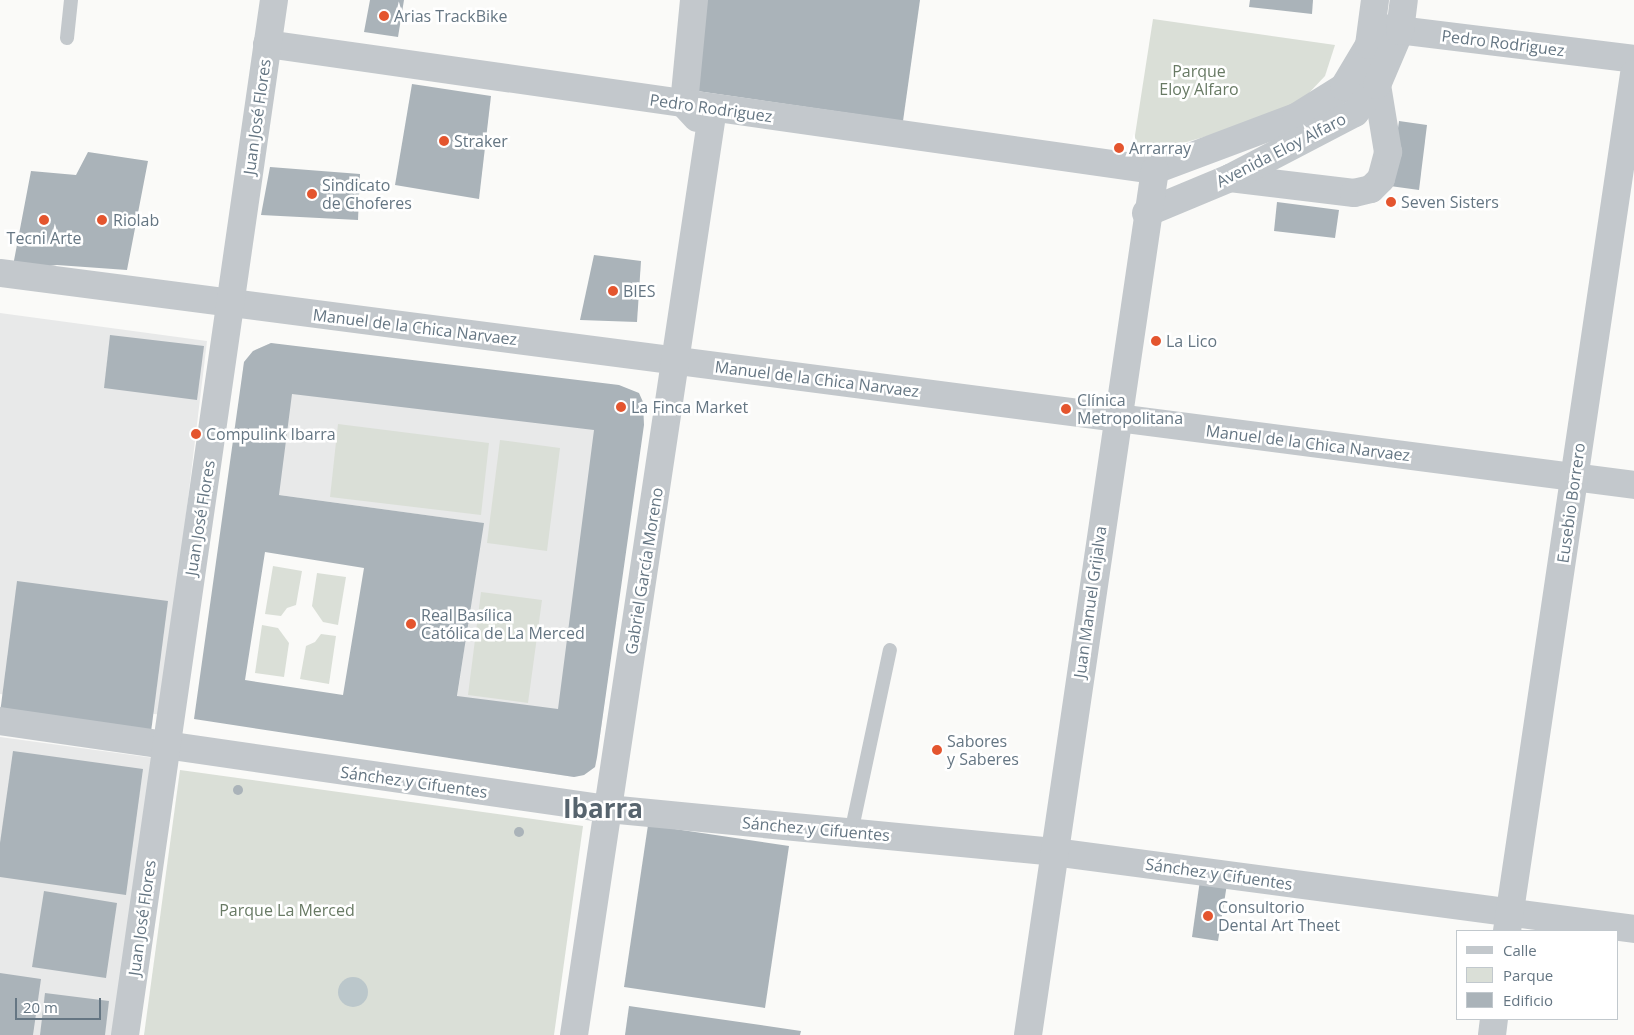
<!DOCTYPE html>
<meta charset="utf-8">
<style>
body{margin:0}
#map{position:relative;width:1634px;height:1035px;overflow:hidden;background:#fafaf8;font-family:"Open Sans",sans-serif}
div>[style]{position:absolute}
.built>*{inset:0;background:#e8e9e9}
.green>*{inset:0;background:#dadfd7}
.water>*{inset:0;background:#bbc7cb}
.round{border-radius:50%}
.building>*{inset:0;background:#aab3b9}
.service>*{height:14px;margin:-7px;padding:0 7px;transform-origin:7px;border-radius:7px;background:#c3c8cc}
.minor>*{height:28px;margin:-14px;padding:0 14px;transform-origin:14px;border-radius:14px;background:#c3c8cc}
.dots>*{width:14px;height:14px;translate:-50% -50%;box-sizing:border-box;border:2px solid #fff;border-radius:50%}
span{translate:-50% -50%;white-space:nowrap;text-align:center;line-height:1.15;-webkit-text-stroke:5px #fff;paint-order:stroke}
.poi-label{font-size:16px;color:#657683}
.left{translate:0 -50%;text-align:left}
.street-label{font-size:16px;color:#657683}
.park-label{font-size:16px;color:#687a64}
.town-label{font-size:26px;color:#57646e;font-weight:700}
.legend{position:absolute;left:1456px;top:930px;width:162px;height:90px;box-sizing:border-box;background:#fff;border:1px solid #c1c8cd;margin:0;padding:6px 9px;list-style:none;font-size:15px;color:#657683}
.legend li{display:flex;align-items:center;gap:10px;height:25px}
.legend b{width:25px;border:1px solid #c1c8cd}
.scale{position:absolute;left:15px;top:998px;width:86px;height:22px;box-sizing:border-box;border:2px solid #657683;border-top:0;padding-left:6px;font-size:15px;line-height:18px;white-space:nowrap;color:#657683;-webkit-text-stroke:4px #fff;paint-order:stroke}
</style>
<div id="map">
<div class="built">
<i style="clip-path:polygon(0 313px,207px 341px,162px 715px,0 694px)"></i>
<i style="clip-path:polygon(271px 343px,641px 436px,597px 757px,595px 767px,584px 775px,574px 777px,448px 758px,483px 523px,229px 488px,244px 362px,253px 351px)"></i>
<i style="clip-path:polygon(0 737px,154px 758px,114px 1035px,0 1035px)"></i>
</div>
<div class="green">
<i style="clip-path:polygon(1153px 19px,1335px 45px,1325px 76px,1307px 95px,1274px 117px,1183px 143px,1133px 148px)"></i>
<i style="clip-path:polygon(338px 424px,489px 443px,481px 515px,330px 497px)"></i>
<i style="clip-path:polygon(500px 440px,560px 448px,547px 551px,487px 543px)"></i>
<i style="clip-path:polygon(273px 566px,302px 571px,296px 605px,287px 608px,281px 616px,265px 614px)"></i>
<i style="clip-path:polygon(317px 573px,346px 577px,338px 625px,323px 622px,312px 606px)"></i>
<i style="clip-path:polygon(481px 592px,542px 600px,528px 703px,468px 695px)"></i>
<i style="clip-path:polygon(262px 625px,278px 628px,289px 643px,284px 677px,255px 673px)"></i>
<i style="clip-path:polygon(321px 634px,336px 636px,329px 684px,300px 679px,306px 646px,315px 642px)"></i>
<i style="clip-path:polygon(180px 770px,583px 826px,554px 1035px,144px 1035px)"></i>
</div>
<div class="water">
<i class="round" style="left:338px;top:977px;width:30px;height:30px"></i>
</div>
<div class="building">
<i style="clip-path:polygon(370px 0,404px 0,398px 37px,364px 32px)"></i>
<i style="clip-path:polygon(703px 0,920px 0,903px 121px,690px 90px)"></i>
<i style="clip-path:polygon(1250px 0,1313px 0,1312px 14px,1249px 7px)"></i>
<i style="clip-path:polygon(412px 84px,491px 96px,479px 199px,395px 185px)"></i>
<i style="clip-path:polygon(1399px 121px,1427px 125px,1419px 190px,1390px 186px)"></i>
<i style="clip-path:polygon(88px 152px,148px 161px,127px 270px,57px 265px,12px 271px,31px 171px,76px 175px)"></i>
<i style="clip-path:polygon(270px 167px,360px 174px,358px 220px,261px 215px)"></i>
<i style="clip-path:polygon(1277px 202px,1339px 210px,1335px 238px,1274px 231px)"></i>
<i style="clip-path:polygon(594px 255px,641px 261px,637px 322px,580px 320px)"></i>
<i style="clip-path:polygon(110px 335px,204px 346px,197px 400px,104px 388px)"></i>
<i style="clip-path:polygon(evenodd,271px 343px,619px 385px,639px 393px,643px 402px,644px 425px,597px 757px,595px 767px,584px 775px,574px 777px,194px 719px,244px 362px,253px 351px,271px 343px,292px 394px,594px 430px,558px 709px,457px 696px,484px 523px,279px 495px,292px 394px,271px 343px,265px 552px,364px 568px,343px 695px,245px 680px,265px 552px)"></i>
<i style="clip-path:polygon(17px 581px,168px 601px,151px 732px,0 713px)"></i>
<i style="clip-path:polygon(13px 751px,143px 769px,126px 895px,0 877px,0 843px)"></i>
<i class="round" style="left:233px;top:785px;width:10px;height:10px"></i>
<i style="clip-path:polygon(648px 825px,789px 846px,765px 1008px,624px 987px)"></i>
<i class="round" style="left:514px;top:827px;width:10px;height:10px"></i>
<i style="clip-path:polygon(1200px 880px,1227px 884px,1218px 941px,1192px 937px)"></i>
<i style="clip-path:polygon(44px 891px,117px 903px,106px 978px,32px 967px)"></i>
<i style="clip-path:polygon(0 973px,41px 979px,33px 1035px,0 1035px)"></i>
<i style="clip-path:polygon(45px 993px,109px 1001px,105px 1035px,40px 1035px)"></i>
<i style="clip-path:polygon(629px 1006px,801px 1031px,800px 1035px,625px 1035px)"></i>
</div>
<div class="service">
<i style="left:67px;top:38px;width:38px;rotate:-84deg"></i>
<i style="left:851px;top:833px;width:187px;rotate:-78deg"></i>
</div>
<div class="minor">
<i style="left:694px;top:0;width:104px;rotate:95.5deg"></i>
<i style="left:684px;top:104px;width:19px;rotate:47deg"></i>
<i style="left:1382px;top:28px;width:254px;rotate:7deg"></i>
<i style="left:267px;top:44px;width:897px;rotate:8.08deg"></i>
<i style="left:1155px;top:170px;width:151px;rotate:-20.6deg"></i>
<i style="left:1296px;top:117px;width:57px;rotate:-32deg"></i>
<i style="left:1344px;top:87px;width:49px;rotate:-59.2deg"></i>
<i style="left:1369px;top:45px;width:45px;rotate:-82.4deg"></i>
<i style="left:1230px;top:178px;width:125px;rotate:6.9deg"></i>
<i style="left:1354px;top:193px;width:17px;rotate:-13deg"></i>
<i style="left:1371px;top:189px;width:14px;rotate:-45deg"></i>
<i style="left:1381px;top:179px;width:28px;rotate:-75deg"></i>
<i style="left:1388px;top:152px;width:68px;rotate:-99.3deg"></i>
<i style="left:1146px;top:213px;width:91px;rotate:-22.6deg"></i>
<i style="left:1230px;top:178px;width:141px;rotate:-27.5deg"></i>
<i style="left:1355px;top:113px;width:36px;rotate:-52deg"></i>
<i style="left:1377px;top:85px;width:59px;rotate:-66.9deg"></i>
<i style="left:1400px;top:31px;width:31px;rotate:-83deg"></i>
<i style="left:0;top:273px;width:1648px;rotate:7.39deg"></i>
<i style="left:0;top:721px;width:614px;rotate:8.24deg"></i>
<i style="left:608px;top:809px;width:448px;rotate:5.5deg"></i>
<i style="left:1054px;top:852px;width:585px;rotate:7.56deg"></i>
<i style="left:1507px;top:931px;width:866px;rotate:-81.57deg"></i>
<i style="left:125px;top:1035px;width:1046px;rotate:-81.81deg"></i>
<i style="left:574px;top:1035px;width:937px;rotate:-81.47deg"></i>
<i style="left:1028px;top:1035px;width:874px;rotate:-81.65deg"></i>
<i style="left:1492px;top:1035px;width:16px;rotate:-83deg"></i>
</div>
<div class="dots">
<i style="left:384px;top:16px;background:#e4552e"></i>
<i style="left:444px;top:141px;background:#e4552e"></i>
<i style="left:1119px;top:148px;background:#e4552e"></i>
<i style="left:312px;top:194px;background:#e4552e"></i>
<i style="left:1391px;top:202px;background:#e4552e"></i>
<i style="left:44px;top:220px;background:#e4552e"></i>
<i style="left:102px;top:220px;background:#e4552e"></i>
<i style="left:613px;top:291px;background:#e4552e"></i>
<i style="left:1156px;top:341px;background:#e4552e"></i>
<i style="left:621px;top:407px;background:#e4552e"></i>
<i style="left:1066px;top:409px;background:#e4552e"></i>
<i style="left:196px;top:434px;background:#e4552e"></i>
<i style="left:411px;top:624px;background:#e4552e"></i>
<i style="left:937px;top:750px;background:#e4552e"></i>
<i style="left:1208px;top:916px;background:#e4552e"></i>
</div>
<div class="poi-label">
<span class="left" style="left:394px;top:16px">Arias TrackBike</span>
<span class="left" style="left:454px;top:141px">Straker</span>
<span class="left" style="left:1129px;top:148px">Arrarray</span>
<span class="left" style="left:322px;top:194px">Sindicato<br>de Choferes</span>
<span class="left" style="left:1401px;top:202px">Seven Sisters</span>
<span class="left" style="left:113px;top:220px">Riolab</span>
<span style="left:44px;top:238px">Tecni Arte</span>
<span class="left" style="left:623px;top:291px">BIES</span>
<span class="left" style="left:1166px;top:341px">La Lico</span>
<span class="left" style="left:1077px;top:409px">Clínica<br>Metropolitana</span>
<span class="left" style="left:631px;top:407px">La Finca Market</span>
<span class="left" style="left:206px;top:434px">Compulink Ibarra</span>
<span class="left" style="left:421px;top:624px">Real Basílica<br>Católica de La Merced</span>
<span class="left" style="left:947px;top:750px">Sabores<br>y Saberes</span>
<span class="left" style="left:1218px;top:916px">Consultorio<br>Dental Art Theet</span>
</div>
<div class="street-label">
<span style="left:1503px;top:43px;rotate:7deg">Pedro Rodriguez</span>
<span style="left:711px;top:108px;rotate:8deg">Pedro Rodriguez</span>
<span style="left:257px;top:117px;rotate:-82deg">Juan José Flores</span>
<span style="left:1281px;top:150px;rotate:-27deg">Avenida Eloy Alfaro</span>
<span style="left:415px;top:327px;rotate:7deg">Manuel de la Chica Narvaez</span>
<span style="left:817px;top:379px;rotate:7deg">Manuel de la Chica Narvaez</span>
<span style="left:1308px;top:443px;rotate:7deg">Manuel de la Chica Narvaez</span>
<span style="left:1571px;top:503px;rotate:-82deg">Eusebio Borrero</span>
<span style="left:200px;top:518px;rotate:-81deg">Juan José Flores</span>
<span style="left:644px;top:571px;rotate:-81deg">Gabriel García Moreno</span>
<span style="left:1090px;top:602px;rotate:-82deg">Juan Manuel Grijalva</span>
<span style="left:414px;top:782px;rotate:8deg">Sánchez y Cifuentes</span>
<span style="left:816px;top:829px;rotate:5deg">Sánchez y Cifuentes</span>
<span style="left:1219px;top:874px;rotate:8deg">Sánchez y Cifuentes</span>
<span style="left:142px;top:918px;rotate:-82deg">Juan José Flores</span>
</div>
<div class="park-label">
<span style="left:1199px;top:80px">Parque<br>Eloy Alfaro</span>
<span style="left:287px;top:910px">Parque La Merced</span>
</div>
<div class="town-label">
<span style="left:603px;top:809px">Ibarra</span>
</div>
<ul class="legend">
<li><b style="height:6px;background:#c3c8cc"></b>Calle</li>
<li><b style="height:14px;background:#dadfd7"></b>Parque</li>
<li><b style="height:14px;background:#aab3b9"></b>Edificio</li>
</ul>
<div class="scale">20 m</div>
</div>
